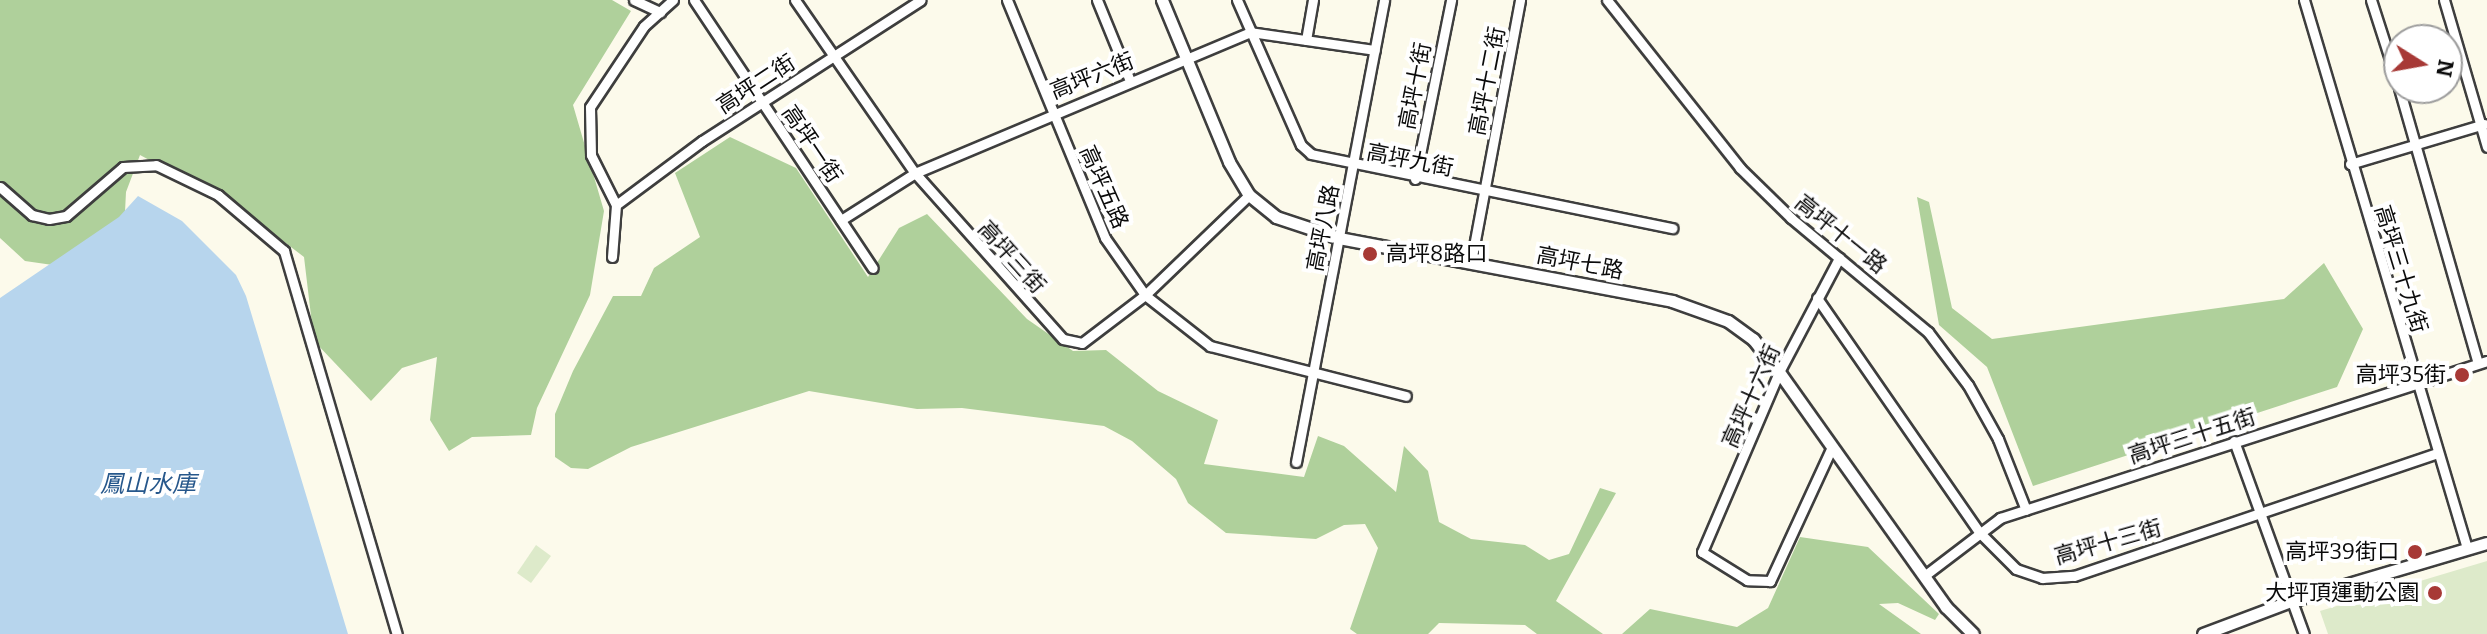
<!DOCTYPE html>
<meta charset="utf-8">
<style>
body{margin:0}
#map{position:relative;width:2487px;height:634px;overflow:hidden;background:#fcfaeb;font-family:Bitter,"Noto Sans TC",serif}
div>[style]{position:absolute}
.forest>*{inset:0;background:#afd09b}
.pitch>*{inset:0;background:#ddeaca}
.water>*{inset:0;background:#b7d5ed}
.roads{filter:drop-shadow(2px 0 #3e3e3e) drop-shadow(-2px 0 #3e3e3e) drop-shadow(0 2px #3e3e3e) drop-shadow(0 -2px #3e3e3e)}
.minor>*{height:9px;margin:-4.5px;padding:0 4.5px;transform-origin:4.5px;border-radius:4.5px;background:#fff}
.tertiary>*{height:11px;margin:-5.5px;padding:0 5.5px;transform-origin:5.5px;border-radius:5.5px;background:#fff}
.dots>*{width:22px;height:22px;translate:-50% -50%;box-sizing:border-box;border:4px solid #fff;border-radius:50%}
span{translate:-50% -50%;white-space:nowrap;text-align:center;line-height:1.15;-webkit-text-stroke:8px #fff;paint-order:stroke}
.street-label{font-size:22px;color:#0b0b0b}
.poi-label{font-size:22px;color:#0b0b0b}
.left{translate:0 -50%;text-align:left}
.right{translate:-100% -50%;text-align:right}
.water-label{font-size:24px;color:#26578b;font-style:italic}
.north{position:absolute;left:2383px;top:24px;width:80px;height:80px;box-sizing:border-box;background:#fff;border:2px solid #9d9d9d;border-radius:50%;rotate:101deg;font-size:22px;font-weight:700;line-height:32px;text-align:center;color:#0b0b0b}
.north::after{content:'';display:block;margin:auto;width:28px;height:36px;background:#a73936;clip-path:polygon(50% 0,100% 100%,50% 72%,0 100%)}
</style>
<div id="map">
<div class="forest">
<i style="clip-path:polygon(0 0,612px 0,631px 11px,573px 105px,604px 211px,590px 295px,537px 408px,531px 435px,472px 437px,449px 451px,430px 420px,437px 357px,402px 368px,371px 401px,314px 341px,304px 257px,244px 211px,140px 155px,126px 192px,124px 232px,108px 273px,25px 261px,0 238px)"></i>
<i style="clip-path:polygon(730px 137px,796px 168px,868px 277px,899px 228px,927px 214px,1027px 319px,1073px 351px,1106px 350px,1158px 391px,1218px 420px,1204px 464px,1304px 477px,1318px 436px,1344px 446px,1396px 492px,1404px 446px,1428px 471px,1439px 522px,1471px 539px,1525px 545px,1549px 560px,1569px 554px,1600px 488px,1616px 493px,1556px 601px,1603px 634px,1537px 634px,1525px 625px,1439px 623px,1428px 634px,1357px 634px,1350px 629px,1378px 548px,1365px 524px,1344px 525px,1316px 539px,1226px 533px,1188px 503px,1176px 479px,1132px 441px,1104px 426px,962px 408px,917px 409px,809px 391px,631px 447px,588px 469px,571px 468px,555px 457px,555px 414px,573px 371px,613px 296px,641px 296px,654px 268px,700px 237px,675px 173px)"></i>
<i style="clip-path:polygon(1917px 197px,1929px 202px,1952px 308px,1992px 339px,2284px 299px,2324px 263px,2363px 329px,2337px 387px,2033px 486px,1987px 367px,1939px 325px)"></i>
<i style="clip-path:polygon(1800px 537px,1868px 547px,1939px 614px,1935px 620px,1898px 603px,1879px 604px,1921px 634px,1622px 634px,1650px 609px,1737px 627px,1768px 608px)"></i>
</div>
<div class="pitch">
<i style="clip-path:polygon(536px 545px,551px 556px,531px 583px,517px 573px)"></i>
<i style="clip-path:polygon(2487px 561px,2487px 634px,2328px 634px,2320px 611px)"></i>
</div>
<div class="water">
<i style="clip-path:polygon(138px 196px,182px 221px,236px 275px,246px 296px,348px 634px,0 634px,0 298px,119px 217px)"></i>
</div>
<div class="roads">
<div class="minor">
<i style="left:634px;top:0;width:29px;rotate:25deg"></i>
<i style="left:694px;top:0;width:322px;rotate:56.3deg"></i>
<i style="left:795px;top:0;width:211px;rotate:55.3deg"></i>
<i style="left:915px;top:173px;width:222px;rotate:48.3deg"></i>
<i style="left:1063px;top:339px;width:19px;rotate:12deg"></i>
<i style="left:1082px;top:343px;width:79px;rotate:-37.3deg"></i>
<i style="left:1145px;top:295px;width:144px;rotate:-43.9deg"></i>
<i style="left:1007px;top:0;width:257px;rotate:67.6deg"></i>
<i style="left:1105px;top:238px;width:70px;rotate:54.9deg"></i>
<i style="left:1145px;top:295px;width:83px;rotate:38.1deg"></i>
<i style="left:1210px;top:346px;width:202px;rotate:14.3deg"></i>
<i style="left:1097px;top:0;width:87px;rotate:67.8deg"></i>
<i style="left:1237px;top:0;width:158px;rotate:66.2deg"></i>
<i style="left:1301px;top:145px;width:13px;rotate:42deg"></i>
<i style="left:1311px;top:154px;width:369px;rotate:11.6deg"></i>
<i style="left:1607px;top:0;width:214px;rotate:51.6deg"></i>
<i style="left:1740px;top:168px;width:71px;rotate:44.4deg"></i>
<i style="left:1791px;top:218px;width:178px;rotate:39.8deg"></i>
<i style="left:1928px;top:332px;width:66px;rotate:53deg"></i>
<i style="left:1968px;top:385px;width:62px;rotate:60.9deg"></i>
<i style="left:1998px;top:439px;width:76px;rotate:68.5deg"></i>
<i style="left:2304px;top:0;width:572px;rotate:73.44deg"></i>
<i style="left:2371px;top:0;width:91px;rotate:72.2deg"></i>
<i style="left:2444px;top:0;width:153px;rotate:73.7deg"></i>
<i style="left:1306px;top:40px;width:41px;rotate:-80.1deg"></i>
<i style="left:2399px;top:88px;width:286px;rotate:74deg"></i>
<i style="left:2350px;top:164px;width:140px;rotate:-16.6deg"></i>
<i style="left:1415px;top:179px;width:183px;rotate:-78.6deg"></i>
<i style="left:0;top:187px;width:43px;rotate:41.2deg"></i>
<i style="left:32px;top:215px;width:17px;rotate:13deg"></i>
<i style="left:49px;top:219px;width:17px;rotate:-10deg"></i>
<i style="left:66px;top:216px;width:75px;rotate:-40.7deg"></i>
<i style="left:123px;top:167px;width:33px;rotate:-3deg"></i>
<i style="left:156px;top:165px;width:69px;rotate:25.8deg"></i>
<i style="left:218px;top:195px;width:87px;rotate:40.3deg"></i>
<i style="left:284px;top:251px;width:399px;rotate:73.6deg"></i>
<i style="left:616px;top:205px;width:107px;rotate:-36.7deg"></i>
<i style="left:702px;top:141px;width:260px;rotate:-32.8deg"></i>
<i style="left:616px;top:205px;width:56px;rotate:-116.6deg"></i>
<i style="left:591px;top:155px;width:48px;rotate:-91.2deg"></i>
<i style="left:590px;top:107px;width:97px;rotate:-56.3deg"></i>
<i style="left:644px;top:26px;width:39px;rotate:-42deg"></i>
<i style="left:841px;top:220px;width:88px;rotate:-32.4deg"></i>
<i style="left:915px;top:173px;width:363px;rotate:-22.8deg"></i>
<i style="left:1250px;top:32px;width:126px;rotate:8.2deg"></i>
<i style="left:612px;top:257px;width:52px;rotate:-85.6deg"></i>
<i style="left:1471px;top:262px;width:267px;rotate:-79.4deg"></i>
<i style="left:1817px;top:298px;width:285px;rotate:55.3deg"></i>
<i style="left:1979px;top:532px;width:52px;rotate:45deg"></i>
<i style="left:2016px;top:569px;width:28px;rotate:19deg"></i>
<i style="left:2042px;top:578px;width:32px;rotate:-4deg"></i>
<i style="left:2074px;top:576px;width:384px;rotate:-18.7deg"></i>
<i style="left:2234px;top:441px;width:205px;rotate:70.1deg"></i>
<i style="left:1832px;top:447px;width:148px;rotate:114.8deg"></i>
<i style="left:1770px;top:581px;width:23px;rotate:-178deg"></i>
<i style="left:1747px;top:580px;width:53px;rotate:-148.1deg"></i>
<i style="left:1702px;top:552px;width:196px;rotate:-66.8deg"></i>
<i style="left:1779px;top:372px;width:129px;rotate:-62.2deg"></i>
<i style="left:1296px;top:462px;width:470px;rotate:-79.2deg"></i>
<i style="left:1924px;top:576px;width:96px;rotate:-37.3deg"></i>
<i style="left:2000px;top:518px;width:512px;rotate:-17.87deg"></i>
</div>
<div class="tertiary">
<i style="left:1162px;top:0;width:175px;rotate:67.5deg"></i>
<i style="left:1229px;top:162px;width:39px;rotate:59deg"></i>
<i style="left:1249px;top:195px;width:35px;rotate:39deg"></i>
<i style="left:1276px;top:217px;width:66px;rotate:18.4deg"></i>
<i style="left:1339px;top:238px;width:339px;rotate:10.7deg"></i>
<i style="left:1672px;top:301px;width:59px;rotate:19.7deg"></i>
<i style="left:1728px;top:321px;width:31px;rotate:36deg"></i>
<i style="left:1753px;top:339px;width:42px;rotate:51.8deg"></i>
<i style="left:1779px;top:372px;width:288px;rotate:54.6deg"></i>
<i style="left:1946px;top:607px;width:38px;rotate:45deg"></i>
<i style="left:2203px;top:634px;width:94px;rotate:-20.6deg"></i>
<i style="left:2291px;top:601px;width:204px;rotate:-16.5deg"></i>
</div>
</div>
<div class="dots">
<i style="left:1370px;top:254px;background:#a73936"></i>
<i style="left:2462px;top:375px;background:#a73936"></i>
<i style="left:2415px;top:552px;background:#a73936"></i>
<i style="left:2435px;top:593px;background:#a73936"></i>
</div>
<div class="street-label">
<span style="left:1092px;top:76px;rotate:-22deg">高坪六街</span>
<span style="left:1487px;top:81px;rotate:-79deg">高坪十二街</span>
<span style="left:756px;top:84px;rotate:-33deg">高坪二街</span>
<span style="left:1415px;top:86px;rotate:-79deg">高坪十街</span>
<span style="left:812px;top:144px;rotate:56deg">高坪一街</span>
<span style="left:1410px;top:160px;rotate:11deg">高坪九街</span>
<span style="left:1104px;top:187px;rotate:66deg">高坪五路</span>
<span style="left:1323px;top:228px;rotate:-79deg">高坪八路</span>
<span style="left:1841px;top:234px;rotate:39deg">高坪十一路</span>
<span style="left:1012px;top:257px;rotate:48deg">高坪三街</span>
<span style="left:1580px;top:263px;rotate:11deg">高坪七路</span>
<span style="left:2401px;top:269px;rotate:73deg">高坪三十九街</span>
<span style="left:1751px;top:396px;rotate:-66deg">高坪十六街</span>
<span style="left:2192px;top:436px;rotate:-18deg">高坪三十五街</span>
<span style="left:2108px;top:542px;rotate:-16deg">高坪十三街</span>
</div>
<div class="poi-label">
<span class="left" style="left:1386px;top:254px">高坪8路口</span>
<span class="right" style="left:2446px;top:375px">高坪35街</span>
<span class="right" style="left:2399px;top:552px">高坪39街口</span>
<span class="right" style="left:2419px;top:593px">大坪頂運動公園</span>
</div>
<div class="water-label">
<span style="left:148px;top:485px">鳳山水庫</span>
</div>
<div class="north">N</div>
</div>
